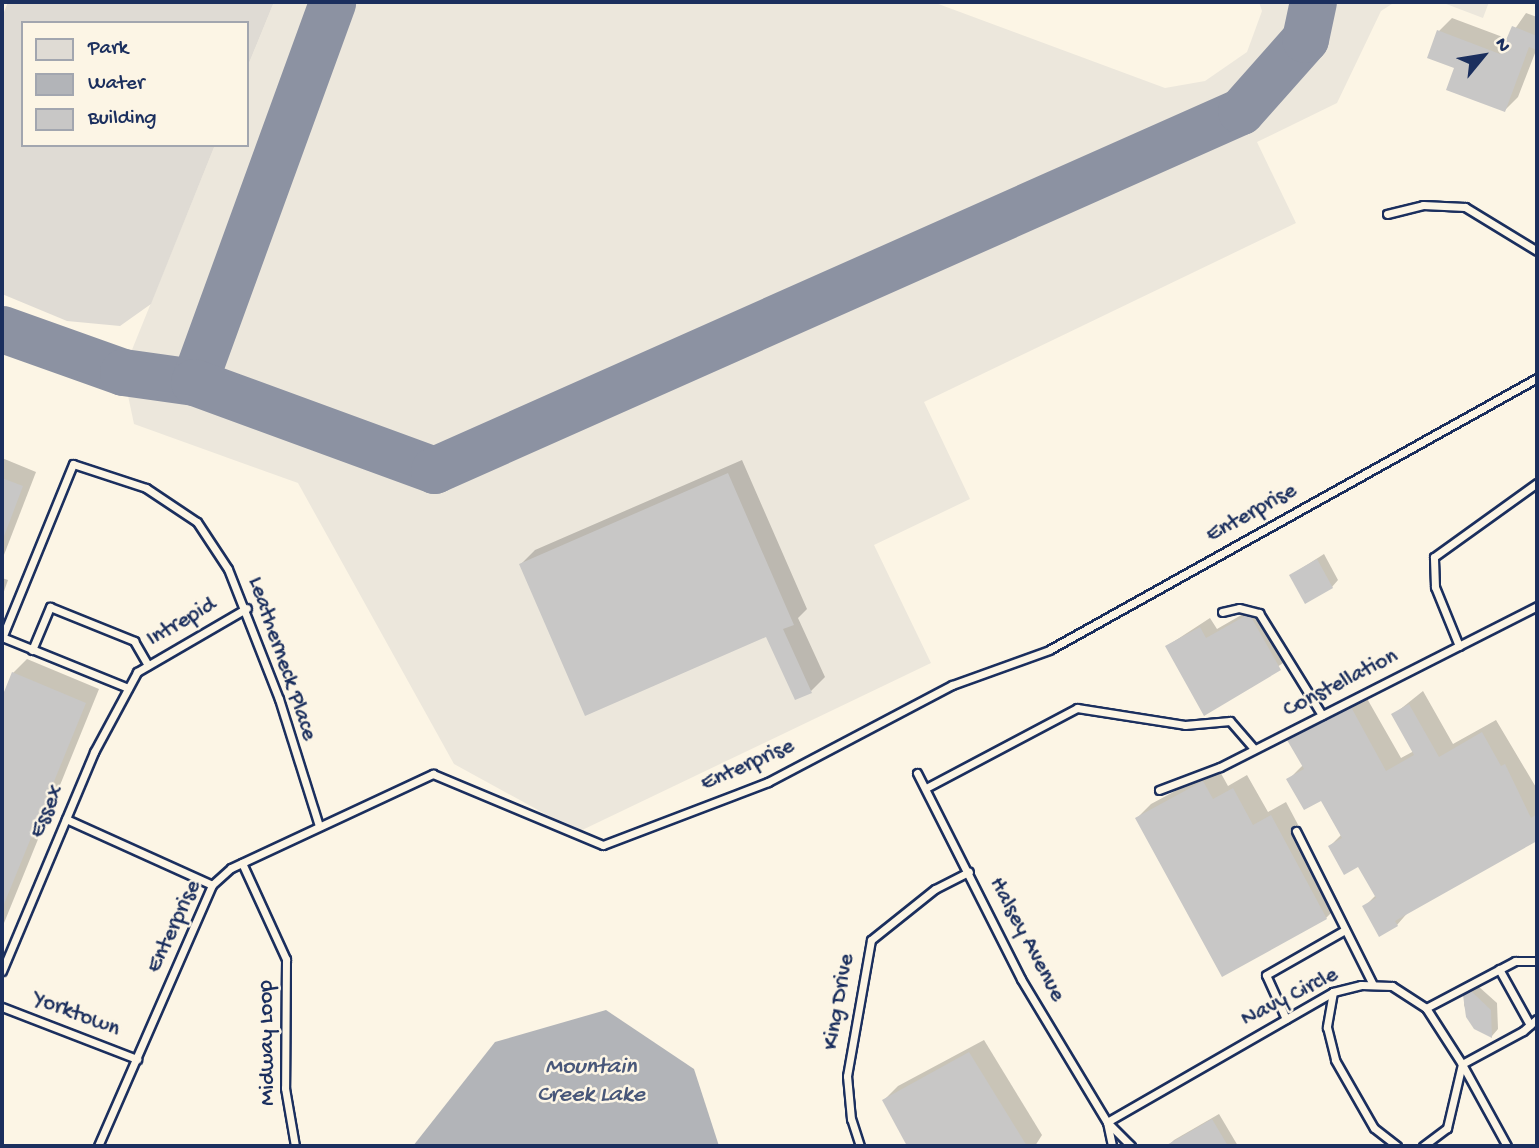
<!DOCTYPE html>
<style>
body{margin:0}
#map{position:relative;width:1539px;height:1148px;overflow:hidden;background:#fcf5e5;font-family:"Gochi Hand",sans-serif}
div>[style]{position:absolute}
.built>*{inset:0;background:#ece7dc}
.green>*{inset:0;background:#dfdbd4}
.water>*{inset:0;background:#b2b4b8}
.shadow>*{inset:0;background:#0003}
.taxiway>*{height:47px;margin:-23.5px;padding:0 23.5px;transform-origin:23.5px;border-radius:23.5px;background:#8c92a2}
.building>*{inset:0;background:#c8c7c6}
.roads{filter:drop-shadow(2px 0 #1b2f5e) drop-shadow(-2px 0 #1b2f5e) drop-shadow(0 2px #1b2f5e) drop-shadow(0 -2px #1b2f5e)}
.service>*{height:7px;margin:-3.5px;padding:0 3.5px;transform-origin:3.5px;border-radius:3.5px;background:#fcf5e5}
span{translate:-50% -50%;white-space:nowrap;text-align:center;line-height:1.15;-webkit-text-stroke:5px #fcf5e5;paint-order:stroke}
.street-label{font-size:23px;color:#1b2f5e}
.water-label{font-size:24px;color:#485779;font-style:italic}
.frame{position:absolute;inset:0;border:4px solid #1b2f5e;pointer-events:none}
.legend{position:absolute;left:21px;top:21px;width:228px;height:126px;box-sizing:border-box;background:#fcf5e5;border:2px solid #a2a6af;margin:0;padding:9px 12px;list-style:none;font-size:21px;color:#1b2f5e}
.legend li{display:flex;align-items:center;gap:14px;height:35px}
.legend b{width:35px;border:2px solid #a2a6af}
.north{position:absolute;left:1448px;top:21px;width:70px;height:70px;-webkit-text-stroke:5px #fcf5e5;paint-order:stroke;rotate:60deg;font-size:19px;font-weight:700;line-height:28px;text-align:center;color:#1b2f5e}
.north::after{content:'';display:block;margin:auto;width:24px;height:32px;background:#1b2f5e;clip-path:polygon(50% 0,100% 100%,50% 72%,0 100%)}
</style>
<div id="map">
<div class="built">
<i style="clip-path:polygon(274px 2px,933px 2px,1165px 88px,1205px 81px,1247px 52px,1262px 11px,1259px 2px,1395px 2px,1381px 11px,1337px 103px,1257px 142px,1296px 223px,924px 402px,970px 499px,874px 545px,931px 663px,578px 832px,454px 764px,298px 483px,134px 424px,123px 372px,215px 145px,247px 145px,247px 68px)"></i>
<i style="clip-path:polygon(1441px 2px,1489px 2px,1483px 18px)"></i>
</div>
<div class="green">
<i style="clip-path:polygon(8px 2px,274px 2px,247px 68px,247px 23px,23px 23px,23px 145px,215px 145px,151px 304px,120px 326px,67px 321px,2px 294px,2px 17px)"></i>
</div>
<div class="water">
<i style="clip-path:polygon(606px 1010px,694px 1069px,719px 1146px,413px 1146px,495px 1042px)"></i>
</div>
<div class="shadow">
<i style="clip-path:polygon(1526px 13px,1537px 17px,1537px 48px,1518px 97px,1505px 110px,1456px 67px,1439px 31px,1452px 18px,1508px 39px)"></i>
<i style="clip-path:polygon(2px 458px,36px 472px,2px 560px)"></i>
<i style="clip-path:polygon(742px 460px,807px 609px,798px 618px,825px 677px,811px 691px,767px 634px,521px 564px,535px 550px)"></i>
<i style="clip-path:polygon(1324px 554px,1338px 580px,1332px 587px,1291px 575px)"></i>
<i style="clip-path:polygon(2px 578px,8px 580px,2px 597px)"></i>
<i style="clip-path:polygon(1257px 606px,1291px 658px,1204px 714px,1167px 646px,1210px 618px,1217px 629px)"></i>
<i style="clip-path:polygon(27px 659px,99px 689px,2px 928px,2px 701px,13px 673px)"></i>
<i style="clip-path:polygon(1423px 691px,1453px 744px,1496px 720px,1537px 789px,1537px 839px,1410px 910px,1397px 925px,1364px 907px,1376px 895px,1359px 865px,1330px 846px,1342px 834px,1321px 798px,1289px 779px,1303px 765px,1290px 740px,1304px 726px,1365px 695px,1401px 758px,1414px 751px,1393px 715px)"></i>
<i style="clip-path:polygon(1218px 768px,1228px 786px,1247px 775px,1268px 812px,1286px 802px,1340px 904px,1326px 918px,1137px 818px,1151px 804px)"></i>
<i style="clip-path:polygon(1478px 986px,1497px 1003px,1498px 1029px,1492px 1036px,1471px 1022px,1464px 1005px,1465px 996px)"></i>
<i style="clip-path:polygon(984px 1040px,1042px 1135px,1035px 1146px,909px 1146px,884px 1100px,898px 1086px)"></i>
<i style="clip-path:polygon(1219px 1114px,1238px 1146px,1168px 1146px,1174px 1140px)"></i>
</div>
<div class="taxiway">
<i style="left:2px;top:329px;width:128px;rotate:19.6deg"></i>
<i style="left:123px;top:372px;width:72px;rotate:8deg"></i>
<i style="left:194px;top:382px;width:404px;rotate:-70deg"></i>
<i style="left:194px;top:382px;width:256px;rotate:20.1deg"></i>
<i style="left:434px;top:470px;width:883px;rotate:-23.98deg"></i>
<i style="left:1241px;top:111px;width:96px;rotate:-48.4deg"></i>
<i style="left:1305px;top:39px;width:38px;rotate:-78deg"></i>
</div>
<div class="building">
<i style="clip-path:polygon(1512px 26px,1537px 36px,1537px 50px,1529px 47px,1505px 112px,1446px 90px,1454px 68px,1427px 58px,1437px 30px,1500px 54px)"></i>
<i style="clip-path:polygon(728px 473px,794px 625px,783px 629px,812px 693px,795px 700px,766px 637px,585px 716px,519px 564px)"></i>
<i style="clip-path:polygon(2px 478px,23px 486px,3px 539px,2px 538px)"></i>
<i style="clip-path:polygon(1317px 559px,1333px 588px,1305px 604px,1289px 575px)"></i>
<i style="clip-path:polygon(1245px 616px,1251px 617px,1281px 670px,1204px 716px,1165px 646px,1200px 627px,1206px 638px)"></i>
<i style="clip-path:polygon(12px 672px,86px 703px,2px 909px,2px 697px)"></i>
<i style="clip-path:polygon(1409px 704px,1439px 757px,1482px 732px,1501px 766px,1505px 764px,1531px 818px,1537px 814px,1537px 841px,1395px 921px,1398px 926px,1379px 937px,1362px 906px,1376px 898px,1358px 867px,1344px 875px,1328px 846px,1342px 838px,1321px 801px,1304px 810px,1286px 779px,1304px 769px,1287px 740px,1351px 707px,1386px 771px,1414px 755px,1391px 714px)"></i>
<i style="clip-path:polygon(1203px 781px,1213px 799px,1233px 788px,1253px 825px,1271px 815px,1327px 919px,1222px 977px,1135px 818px)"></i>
<i style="clip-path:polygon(1471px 991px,1491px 1010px,1492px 1038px,1474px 1029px,1466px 1017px,1463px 995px)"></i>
<i style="clip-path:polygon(969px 1052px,1027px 1146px,907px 1146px,882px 1100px)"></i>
<i style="clip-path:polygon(1212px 1119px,1228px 1146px,1165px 1146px)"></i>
</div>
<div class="roads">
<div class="service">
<i style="left:1387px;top:214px;width:37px;rotate:-14deg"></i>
<i style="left:1423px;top:205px;width:42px;rotate:2.7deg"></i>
<i style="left:1465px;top:207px;width:84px;rotate:31.4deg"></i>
<i style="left:1222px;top:612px;width:17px;rotate:-13deg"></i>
<i style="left:1239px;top:608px;width:21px;rotate:14deg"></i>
<i style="left:1259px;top:613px;width:120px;rotate:58.3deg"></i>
<i style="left:2px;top:637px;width:136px;rotate:22deg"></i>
<i style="left:2px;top:638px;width:188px;rotate:-67.8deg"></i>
<i style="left:73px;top:464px;width:77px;rotate:18.2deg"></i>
<i style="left:146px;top:488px;width:61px;rotate:33.7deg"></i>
<i style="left:197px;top:522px;width:56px;rotate:56.6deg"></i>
<i style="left:228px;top:569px;width:140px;rotate:68.6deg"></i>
<i style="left:279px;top:699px;width:133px;rotate:72.5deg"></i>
<i style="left:1459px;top:646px;width:64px;rotate:-112.1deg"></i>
<i style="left:1435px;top:587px;width:30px;rotate:-92deg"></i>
<i style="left:1434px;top:557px;width:127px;rotate:-35.7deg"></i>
<i style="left:32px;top:650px;width:47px;rotate:-67.3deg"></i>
<i style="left:50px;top:607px;width:91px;rotate:22deg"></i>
<i style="left:134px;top:641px;width:28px;rotate:60deg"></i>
<i style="left:917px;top:773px;width:231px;rotate:63.2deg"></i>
<i style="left:1021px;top:979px;width:167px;rotate:59deg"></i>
<i style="left:1107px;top:1122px;width:34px;rotate:45deg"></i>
<i style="left:926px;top:788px;width:171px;rotate:-27.9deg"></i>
<i style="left:1077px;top:708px;width:109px;rotate:8.9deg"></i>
<i style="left:1185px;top:725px;width:45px;rotate:-5.1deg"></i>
<i style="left:1230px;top:721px;width:37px;rotate:49deg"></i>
<i style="left:1159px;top:790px;width:65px;rotate:-20.7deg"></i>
<i style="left:1220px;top:767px;width:356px;rotate:-26.9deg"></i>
<i style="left:66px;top:819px;width:160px;rotate:24.3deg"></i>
<i style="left:1296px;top:831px;width:172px;rotate:63.4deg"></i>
<i style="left:242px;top:863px;width:106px;rotate:65.4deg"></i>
<i style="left:286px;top:959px;width:129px;rotate:90.4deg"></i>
<i style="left:285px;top:1088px;width:59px;rotate:80.2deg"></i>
<i style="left:1499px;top:969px;width:64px;rotate:61deg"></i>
<i style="left:2px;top:971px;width:238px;rotate:-67.2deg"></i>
<i style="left:94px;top:752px;width:91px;rotate:-61.7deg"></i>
<i style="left:137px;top:672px;width:127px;rotate:-30.2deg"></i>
<i style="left:1333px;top:992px;width:36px;rotate:100deg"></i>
<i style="left:1327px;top:1027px;width:34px;rotate:76deg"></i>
<i style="left:1335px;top:1060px;width:78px;rotate:60.2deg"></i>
<i style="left:1374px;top:1128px;width:29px;rotate:38deg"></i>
<i style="left:2px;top:1007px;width:145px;rotate:21.1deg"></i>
<i style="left:1426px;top:1008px;width:101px;rotate:-27.8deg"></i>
<i style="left:1515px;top:961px;width:22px"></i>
<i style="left:1286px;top:1019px;width:48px;rotate:-114.4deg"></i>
<i style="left:1266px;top:975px;width:91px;rotate:-29.7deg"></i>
<i style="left:1107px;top:1122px;width:261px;rotate:-29.9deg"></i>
<i style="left:1333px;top:992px;width:29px;rotate:-14deg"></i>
<i style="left:1361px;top:985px;width:31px;rotate:2deg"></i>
<i style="left:1392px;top:986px;width:40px;rotate:32.9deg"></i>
<i style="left:1426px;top:1008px;width:67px;rotate:57.3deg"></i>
<i style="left:1462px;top:1064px;width:66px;rotate:103.2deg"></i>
<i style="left:1447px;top:1128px;width:30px;rotate:143deg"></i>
<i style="left:1107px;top:1122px;width:25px;rotate:78deg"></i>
<i style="left:98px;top:1146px;width:285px;rotate:-66.4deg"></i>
<i style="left:212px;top:885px;width:25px;rotate:-42deg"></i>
<i style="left:231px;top:868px;width:223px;rotate:-25deg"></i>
<i style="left:433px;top:774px;width:184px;rotate:22.7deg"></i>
<i style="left:603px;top:845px;width:177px;rotate:-20.9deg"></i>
<i style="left:768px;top:782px;width:208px;rotate:-27.8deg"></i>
<i style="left:952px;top:685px;width:103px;rotate:-19.8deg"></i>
<i style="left:1049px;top:650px;width:559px;rotate:-29.13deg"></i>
<i style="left:860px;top:1146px;width:28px;rotate:-108deg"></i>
<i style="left:851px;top:1119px;width:43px;rotate:-95.3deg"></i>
<i style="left:847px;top:1076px;width:138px;rotate:-80deg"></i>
<i style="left:871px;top:940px;width:82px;rotate:-38.6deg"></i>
<i style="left:935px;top:889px;width:38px;rotate:-27deg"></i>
<i style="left:1507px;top:1146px;width:94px;rotate:-118.8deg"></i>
<i style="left:1462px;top:1064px;width:69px;rotate:-28.4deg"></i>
<i style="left:1523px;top:1031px;width:18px;rotate:-41deg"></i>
</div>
</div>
<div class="street-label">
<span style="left:1252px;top:514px;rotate:-29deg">Enterprise</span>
<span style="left:182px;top:623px;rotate:-30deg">Intrepid</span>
<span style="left:281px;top:659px;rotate:71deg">Leatherneck Place</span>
<span style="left:1341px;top:684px;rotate:-27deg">Constellation</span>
<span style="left:748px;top:766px;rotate:-24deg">Enterprise</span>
<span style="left:48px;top:812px;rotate:-67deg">Essex</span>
<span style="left:175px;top:927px;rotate:-65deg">Enterprise</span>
<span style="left:1026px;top:940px;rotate:62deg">Halsey Avenue</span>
<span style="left:1290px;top:998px;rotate:-27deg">Navy Circle</span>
<span style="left:840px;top:1002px;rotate:-80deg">King Drive</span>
<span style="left:76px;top:1015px;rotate:21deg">Yorktown</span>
<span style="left:268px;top:1043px;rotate:-91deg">Midway Loop</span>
</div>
<div class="water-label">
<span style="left:591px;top:1082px">Mountain<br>Creek Lake</span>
</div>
<div class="frame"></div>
<ul class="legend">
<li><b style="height:19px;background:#dfdbd4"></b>Park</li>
<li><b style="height:19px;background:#b2b4b8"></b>Water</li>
<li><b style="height:19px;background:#c8c7c6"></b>Building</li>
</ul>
<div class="north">N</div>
</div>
